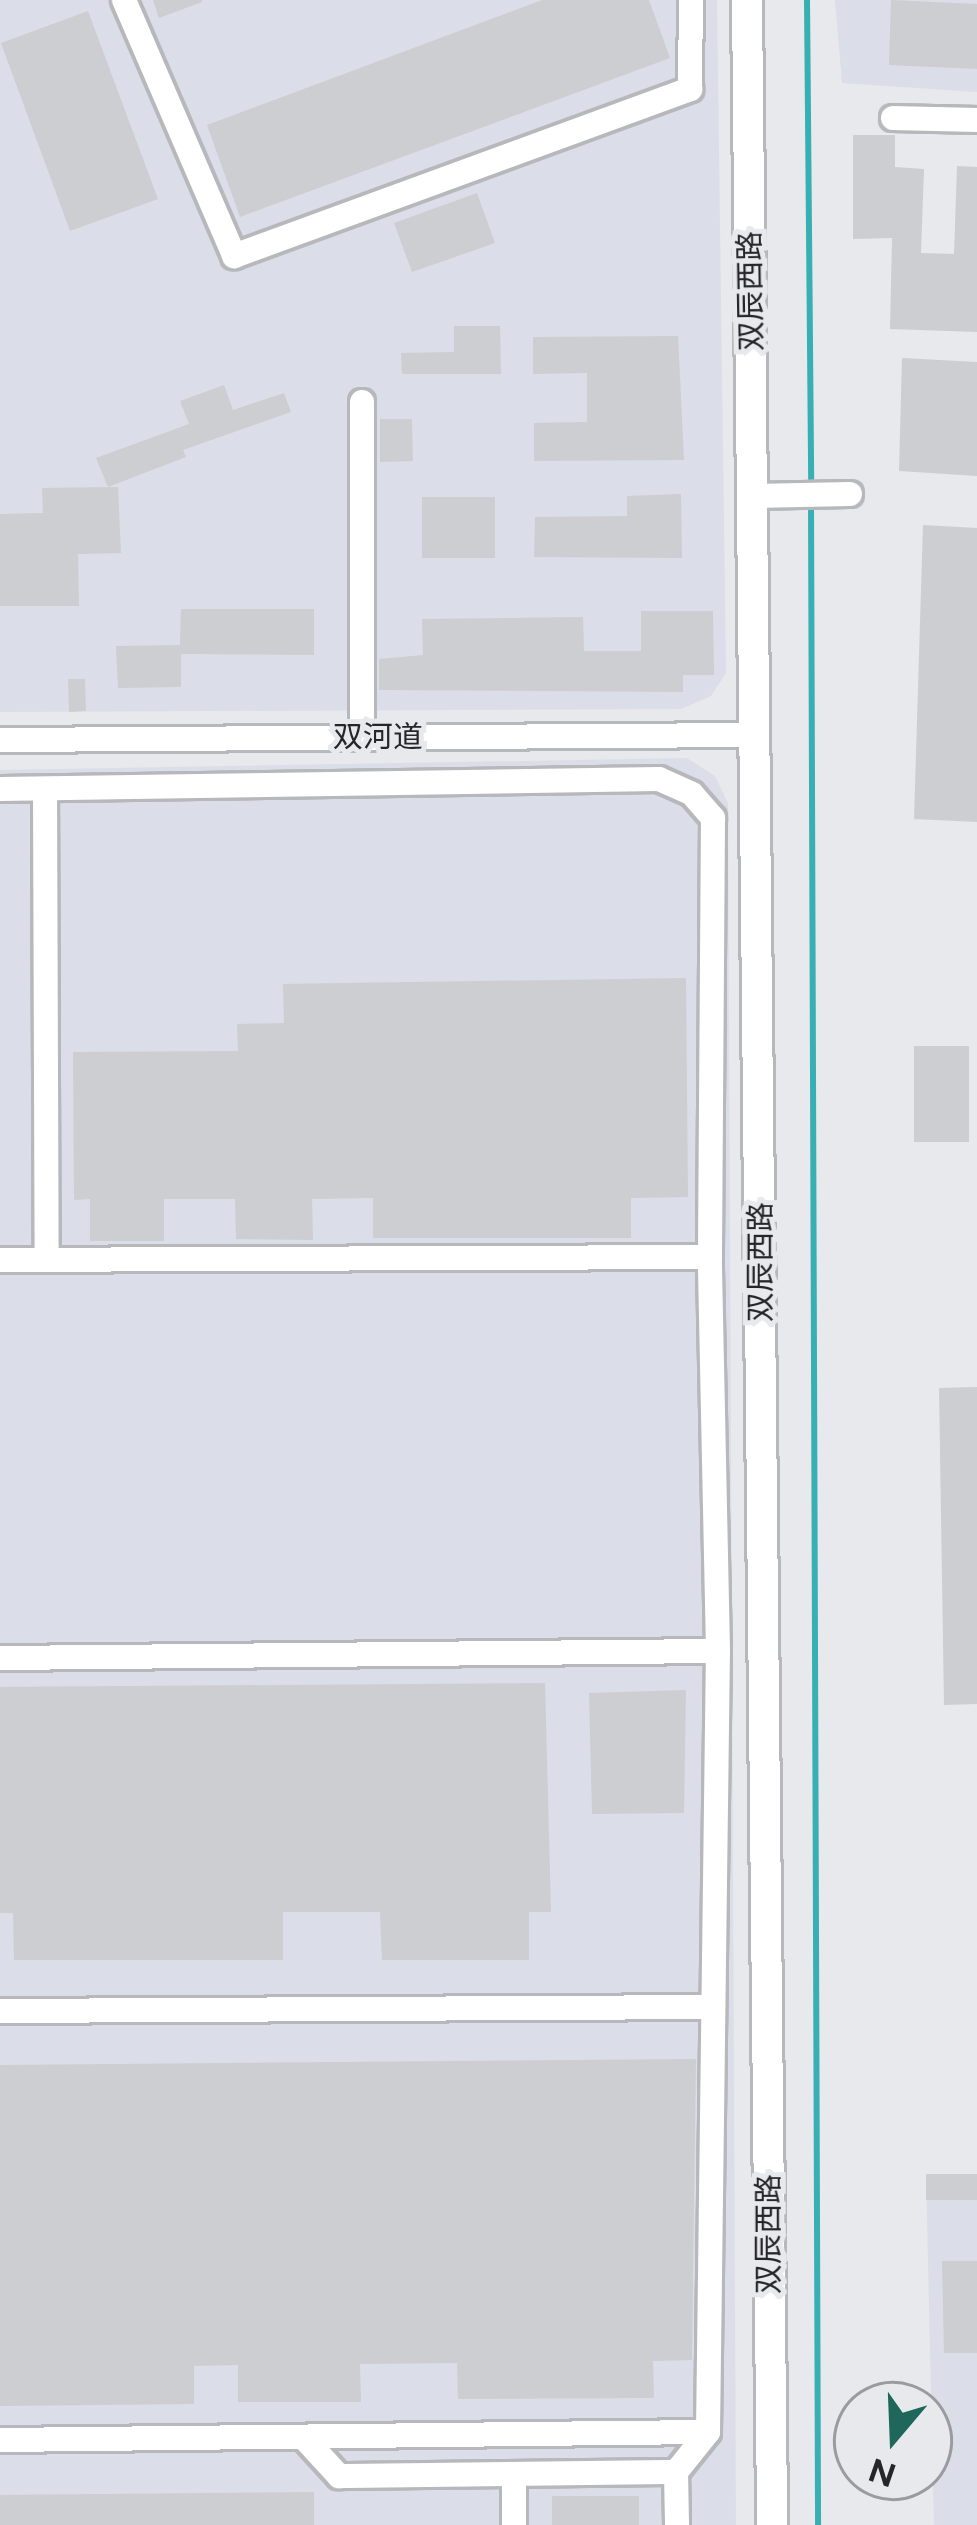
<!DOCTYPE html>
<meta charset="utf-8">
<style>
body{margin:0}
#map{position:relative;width:977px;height:2525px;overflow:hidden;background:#e8e9ed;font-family:Figtree,"Noto Sans SC",sans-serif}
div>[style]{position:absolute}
.built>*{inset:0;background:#dbdde8}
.stream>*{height:6px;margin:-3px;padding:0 3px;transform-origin:3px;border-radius:3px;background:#38afb2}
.building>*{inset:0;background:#cdced1}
.roads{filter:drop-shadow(3px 0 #b7b8bb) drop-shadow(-3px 0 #b7b8bb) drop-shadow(0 3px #b7b8bb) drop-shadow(0 -3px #b7b8bb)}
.minor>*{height:24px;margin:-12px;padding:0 12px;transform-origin:12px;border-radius:12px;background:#fff}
.major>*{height:30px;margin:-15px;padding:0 15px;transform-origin:15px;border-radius:15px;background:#fff}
span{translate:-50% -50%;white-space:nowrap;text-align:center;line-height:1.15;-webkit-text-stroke:10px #e8e9ed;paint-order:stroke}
.street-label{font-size:30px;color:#262628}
.north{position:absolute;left:833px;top:2381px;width:120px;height:120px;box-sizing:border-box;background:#e8e9ed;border:3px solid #9a9b9e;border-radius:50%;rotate:199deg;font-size:33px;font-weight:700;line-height:48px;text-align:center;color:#262628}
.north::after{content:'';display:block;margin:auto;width:42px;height:54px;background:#1f665b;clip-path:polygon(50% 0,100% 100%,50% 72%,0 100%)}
</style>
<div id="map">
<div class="built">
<i style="clip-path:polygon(0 0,717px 0,726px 673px,711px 696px,681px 709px,0 712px)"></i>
<i style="clip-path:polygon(835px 0,977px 0,977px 92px,842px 83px)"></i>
<i style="clip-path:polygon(687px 758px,715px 776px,728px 803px,736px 2525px,0 2525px,0 770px)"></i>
<i style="clip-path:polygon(926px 2174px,977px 2174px,977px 2525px,934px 2525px)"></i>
</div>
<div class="stream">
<i style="left:807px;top:0;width:488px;rotate:89.5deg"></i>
<i style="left:811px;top:502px;width:2023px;rotate:89.8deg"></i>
</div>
<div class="building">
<i style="clip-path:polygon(153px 0,202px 0,202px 2px,159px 18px)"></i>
<i style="clip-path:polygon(542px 0,649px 0,670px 58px,240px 217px,207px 125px)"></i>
<i style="clip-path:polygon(891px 0,977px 4px,977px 69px,889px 65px)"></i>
<i style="clip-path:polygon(88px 11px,158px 199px,70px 231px,1px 43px)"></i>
<i style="clip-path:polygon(853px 135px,895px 135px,895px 167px,924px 169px,921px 253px,954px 254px,957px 166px,977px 167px,977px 332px,890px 329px,892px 238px,853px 239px)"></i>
<i style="clip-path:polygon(477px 193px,495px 243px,412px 272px,394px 223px)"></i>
<i style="clip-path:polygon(454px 326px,500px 326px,501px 374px,402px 374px,401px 353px,454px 352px)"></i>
<i style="clip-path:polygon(678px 336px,684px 460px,534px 461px,534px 423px,587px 422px,587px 373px,533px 374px,533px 337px)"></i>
<i style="clip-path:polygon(902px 358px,977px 362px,977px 476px,899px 471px)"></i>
<i style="clip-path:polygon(224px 385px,233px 410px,284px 393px,291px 412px,183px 450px,186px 457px,108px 487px,96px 458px,189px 424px,180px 401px)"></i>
<i style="clip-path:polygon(380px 419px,412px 419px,413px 461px,380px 462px)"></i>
<i style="clip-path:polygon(118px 487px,121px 553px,78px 554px,79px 606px,0 606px,0 514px,43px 513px,42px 488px)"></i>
<i style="clip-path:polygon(681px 494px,682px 558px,534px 557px,535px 517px,627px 516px,627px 496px)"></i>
<i style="clip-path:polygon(422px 497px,495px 497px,495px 558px,422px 558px)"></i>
<i style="clip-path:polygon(923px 525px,977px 528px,977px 822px,914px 819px)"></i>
<i style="clip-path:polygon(181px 609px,314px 609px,314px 655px,181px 654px,181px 687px,118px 688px,116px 646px,180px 645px)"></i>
<i style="clip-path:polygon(641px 611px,713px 611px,714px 675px,683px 675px,683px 692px,379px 690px,379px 659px,423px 655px,422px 619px,583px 617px,584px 651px,641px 651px)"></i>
<i style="clip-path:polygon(68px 679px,85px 679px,86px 711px,69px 712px)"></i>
<i style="clip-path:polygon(686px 978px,688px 1197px,631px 1198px,631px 1238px,373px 1238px,373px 1198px,312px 1199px,313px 1240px,236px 1239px,235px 1199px,164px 1199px,164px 1241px,90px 1241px,90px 1199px,74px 1200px,73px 1052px,238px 1051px,237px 1024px,284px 1023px,283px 984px)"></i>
<i style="clip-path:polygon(914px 1046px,969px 1046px,969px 1142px,914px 1142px)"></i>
<i style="clip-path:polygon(977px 1387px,977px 1704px,944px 1705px,939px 1388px)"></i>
<i style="clip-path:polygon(545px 1683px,551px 1912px,529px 1912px,529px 1960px,382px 1960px,380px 1912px,283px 1912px,283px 1960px,14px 1960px,13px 1913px,0 1913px,0 1687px)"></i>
<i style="clip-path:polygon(686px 1690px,684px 1813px,592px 1814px,589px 1693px)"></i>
<i style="clip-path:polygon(696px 2059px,692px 2360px,653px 2361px,654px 2398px,458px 2399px,457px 2363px,360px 2364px,361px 2402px,238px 2402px,238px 2365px,194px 2366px,194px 2404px,0 2406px,0 2065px)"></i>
<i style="clip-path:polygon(926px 2174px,977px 2174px,977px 2200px,926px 2200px)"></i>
<i style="clip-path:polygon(942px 2261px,977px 2261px,977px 2353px,944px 2353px)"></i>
<i style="clip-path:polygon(314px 2492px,314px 2525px,0 2525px,0 2495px)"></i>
<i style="clip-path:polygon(552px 2496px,639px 2496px,639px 2525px,552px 2525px)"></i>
</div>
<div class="roads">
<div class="minor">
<i style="left:124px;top:0;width:279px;rotate:66.7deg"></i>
<i style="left:234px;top:256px;width:486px;rotate:-20.1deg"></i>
<i style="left:690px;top:89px;width:89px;rotate:-89.4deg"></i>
<i style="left:893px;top:118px;width:84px;rotate:1.4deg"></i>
<i style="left:753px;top:496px;width:97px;rotate:-1.2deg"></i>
<i style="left:362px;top:738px;width:336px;rotate:-90deg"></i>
<i style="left:0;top:740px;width:757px;rotate:-0.38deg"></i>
<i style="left:0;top:789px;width:659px;rotate:-0.87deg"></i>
<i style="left:659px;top:779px;width:36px;rotate:24deg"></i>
<i style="left:692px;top:794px;width:32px;rotate:49deg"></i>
<i style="left:713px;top:818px;width:439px;rotate:90.4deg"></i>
<i style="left:710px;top:1257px;width:710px;rotate:179.76deg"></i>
<i style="left:45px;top:789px;width:471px;rotate:89.8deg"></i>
<i style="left:0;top:1658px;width:718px;rotate:-0.56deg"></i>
<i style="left:0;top:2011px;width:713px;rotate:-0.32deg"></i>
<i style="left:304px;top:2438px;width:52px;rotate:47.4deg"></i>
<i style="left:339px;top:2476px;width:337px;rotate:-0.7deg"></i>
<i style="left:676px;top:2472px;width:51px;rotate:-51.3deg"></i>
<i style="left:0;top:2440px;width:708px;rotate:-0.65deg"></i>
<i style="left:708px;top:2432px;width:781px;rotate:-89.27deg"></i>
<i style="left:718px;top:1651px;width:394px;rotate:-91.2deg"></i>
<i style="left:676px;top:2472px;width:53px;rotate:88.9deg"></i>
<i style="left:514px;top:2475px;width:50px;rotate:90deg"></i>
</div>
<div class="major">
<i style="left:747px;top:0;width:2525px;rotate:89.43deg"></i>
</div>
</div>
<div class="street-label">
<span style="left:751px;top:291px;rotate:-91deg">双辰西路</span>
<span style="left:378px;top:737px">双河道</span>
<span style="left:761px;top:1262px;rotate:-90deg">双辰西路</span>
<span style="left:769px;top:2234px;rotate:-90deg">双辰西路</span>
</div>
<div class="north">N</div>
</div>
